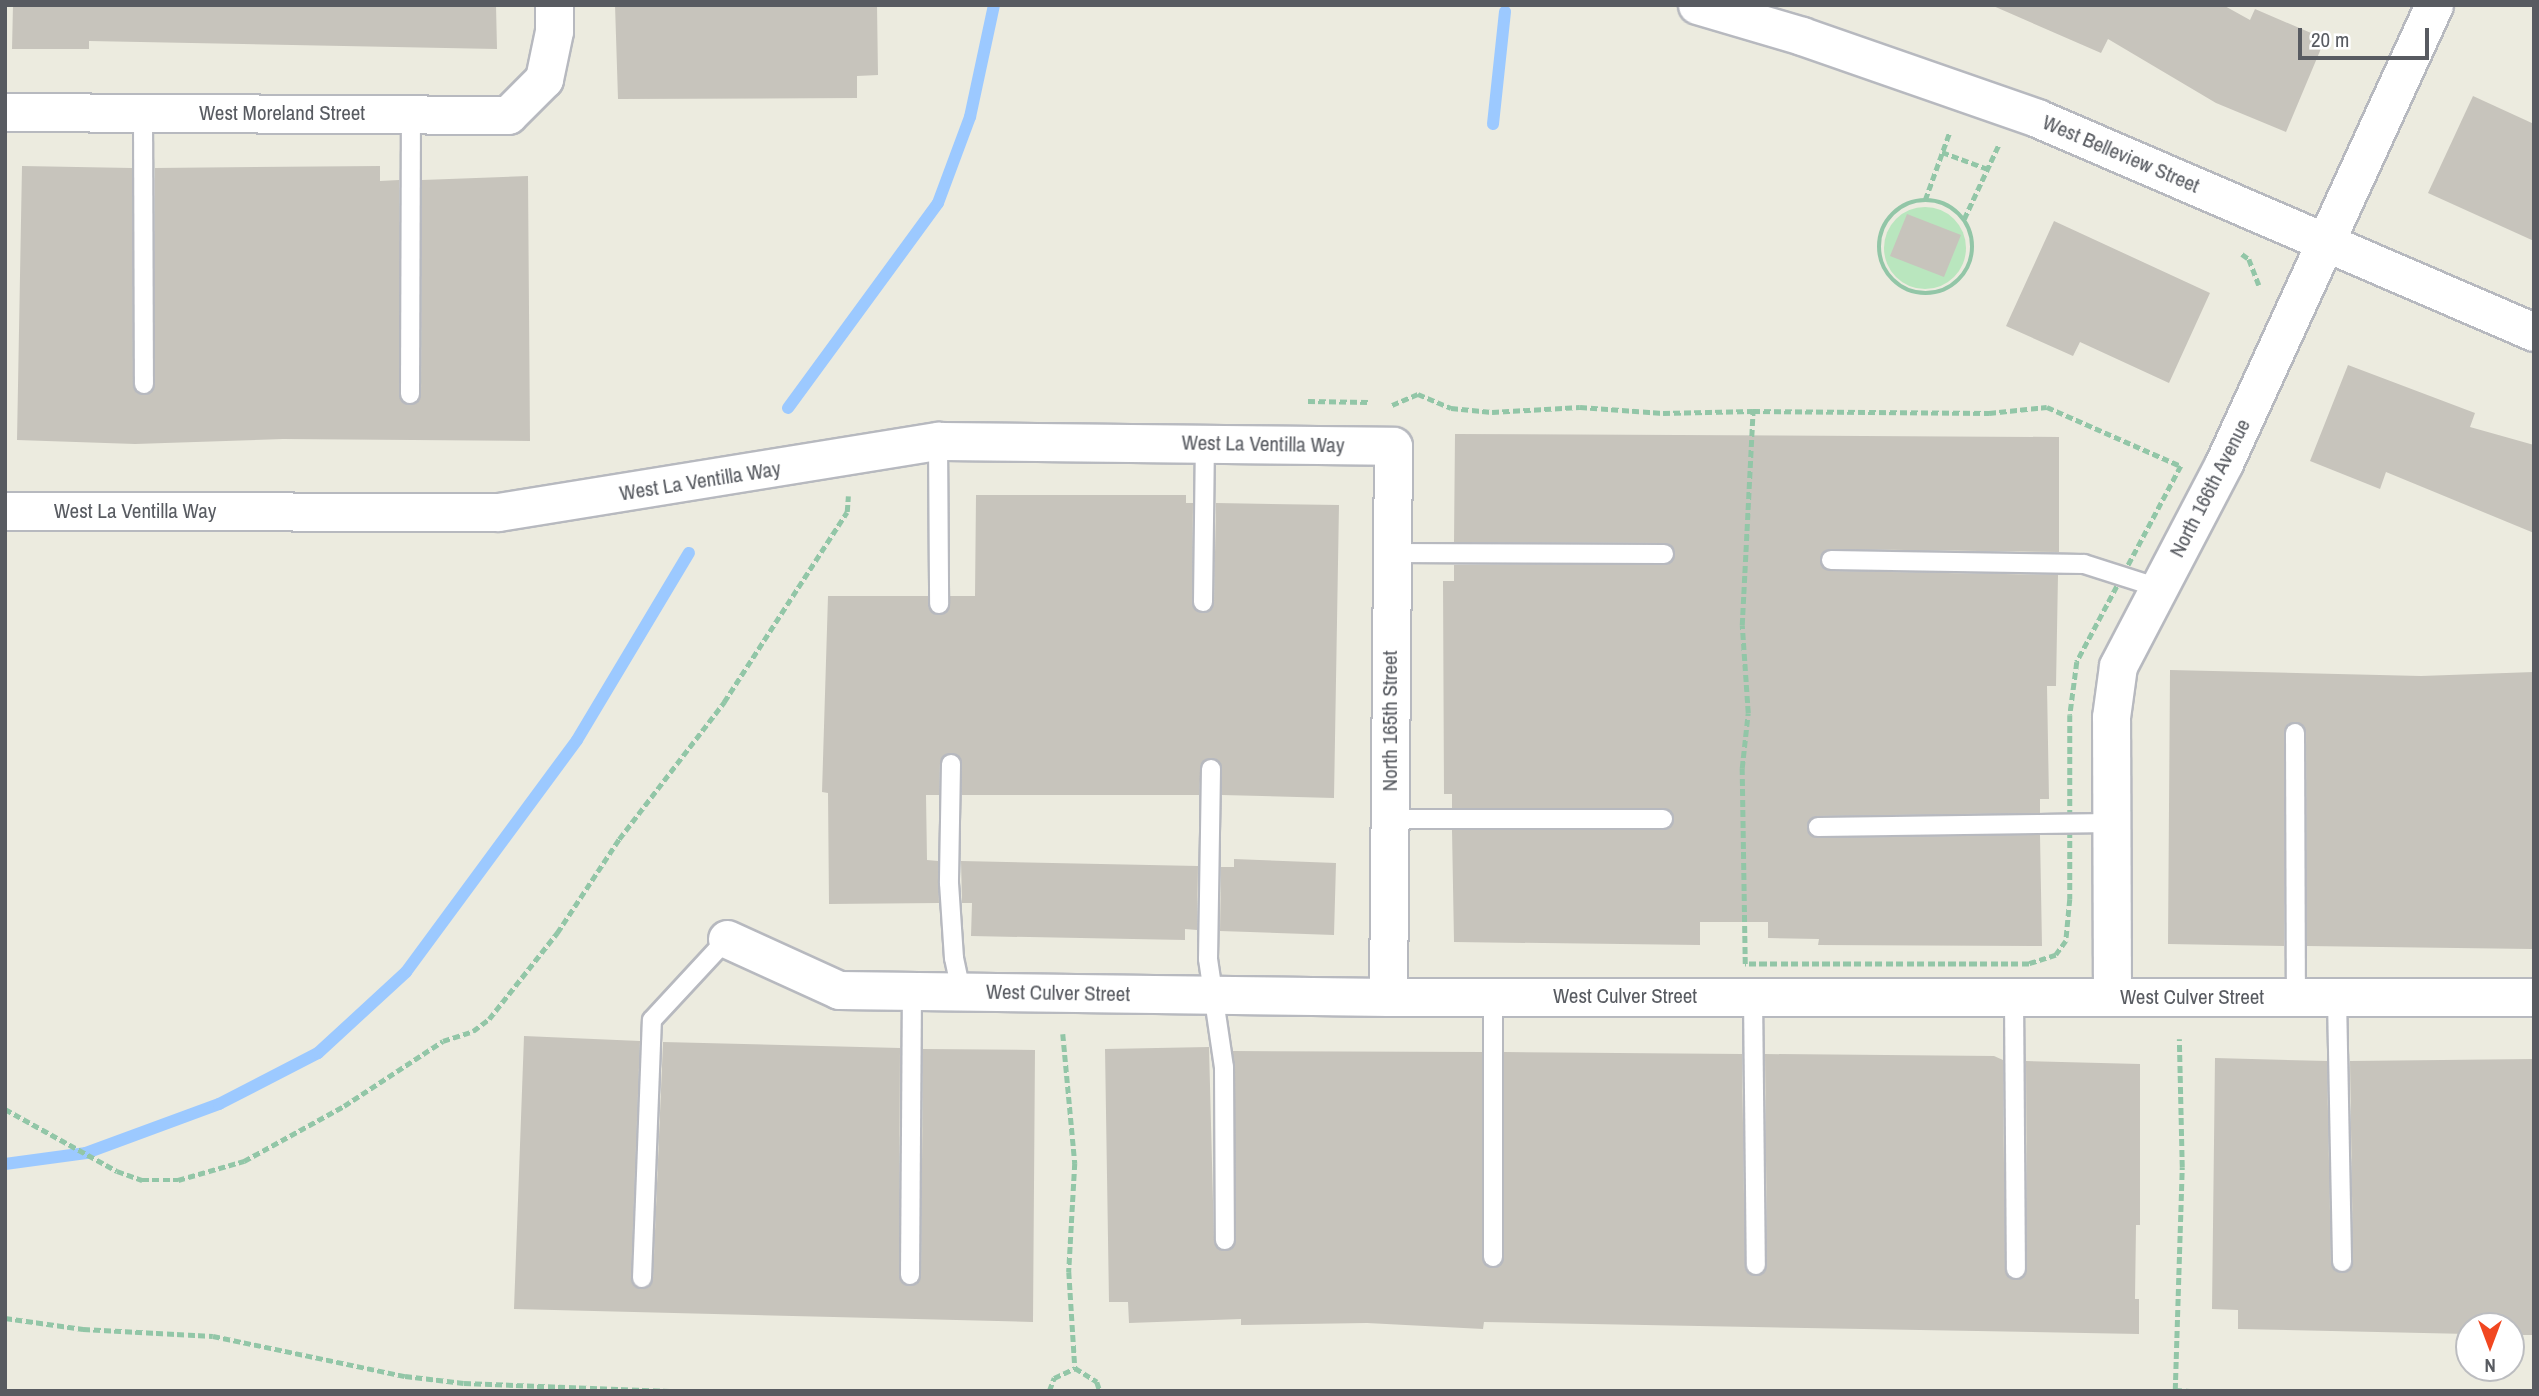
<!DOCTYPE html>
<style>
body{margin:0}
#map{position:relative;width:2539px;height:1396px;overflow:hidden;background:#ecebdf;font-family:"Archivo Narrow",sans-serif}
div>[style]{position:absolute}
.green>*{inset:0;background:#b9e6be}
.round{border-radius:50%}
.stream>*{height:12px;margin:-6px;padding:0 6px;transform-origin:6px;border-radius:6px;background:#9cc9ff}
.building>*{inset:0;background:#c7c4bc}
.path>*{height:4.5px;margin-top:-2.25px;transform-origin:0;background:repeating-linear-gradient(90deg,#92c6a7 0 7px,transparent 0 10.5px)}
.path>.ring{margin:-2.25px;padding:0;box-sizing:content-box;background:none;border:4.5px solid #92c6a7;border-radius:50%}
.roads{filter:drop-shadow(2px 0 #b7b9bf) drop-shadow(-2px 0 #b7b9bf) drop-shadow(0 2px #b7b9bf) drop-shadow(0 -2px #b7b9bf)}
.service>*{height:18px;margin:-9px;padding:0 9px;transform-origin:9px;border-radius:9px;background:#fff}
.minor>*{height:37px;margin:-18.5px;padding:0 18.5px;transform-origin:18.5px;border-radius:18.5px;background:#fff}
span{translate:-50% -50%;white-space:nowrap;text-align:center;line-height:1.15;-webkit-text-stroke:5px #fff;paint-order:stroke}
.street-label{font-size:21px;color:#585b61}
.frame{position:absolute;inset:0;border:7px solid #585b61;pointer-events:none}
.north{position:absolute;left:2455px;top:1312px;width:70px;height:70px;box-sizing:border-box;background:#fff;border:2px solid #bcbdc0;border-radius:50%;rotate:180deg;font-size:19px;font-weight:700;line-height:28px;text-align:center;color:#585b61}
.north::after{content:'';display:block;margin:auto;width:24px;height:32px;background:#f14720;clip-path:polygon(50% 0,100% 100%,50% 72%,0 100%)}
.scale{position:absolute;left:2298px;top:28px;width:131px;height:32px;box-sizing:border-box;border:4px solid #585b61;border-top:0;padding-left:9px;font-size:21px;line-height:24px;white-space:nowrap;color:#585b61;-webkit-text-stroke:5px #fff;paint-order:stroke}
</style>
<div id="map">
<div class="green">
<i class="round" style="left:1884px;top:207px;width:82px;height:82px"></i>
</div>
<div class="stream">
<i style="left:1493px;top:124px;width:113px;rotate:-83.9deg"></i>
<i style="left:788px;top:408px;width:254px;rotate:-53.8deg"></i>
<i style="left:938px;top:203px;width:92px;rotate:-69.6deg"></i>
<i style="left:970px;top:117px;width:115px;rotate:-77.9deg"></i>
<i style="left:5px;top:1164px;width:82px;rotate:-7.7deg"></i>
<i style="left:86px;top:1153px;width:142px;rotate:-20.2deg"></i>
<i style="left:219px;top:1104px;width:111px;rotate:-27.3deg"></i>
<i style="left:318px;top:1053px;width:120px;rotate:-42.6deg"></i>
<i style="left:406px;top:972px;width:288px;rotate:-53.6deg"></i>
<i style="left:577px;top:740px;width:218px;rotate:-59.1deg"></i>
</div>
<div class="building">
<i style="clip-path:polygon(13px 5px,496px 5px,497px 49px,89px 41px,89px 49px,12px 49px)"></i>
<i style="clip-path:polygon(615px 5px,877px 5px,878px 75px,857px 76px,857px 98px,618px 99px)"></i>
<i style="clip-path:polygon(1991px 5px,2223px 5px,2250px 20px,2255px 9px,2325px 39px,2286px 132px,2216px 103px,2108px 39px,2101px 53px)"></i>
<i style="clip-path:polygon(2473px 96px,2534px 124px,2534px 241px,2428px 193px)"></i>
<i style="clip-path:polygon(22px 166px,132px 168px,133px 384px,145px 395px,155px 384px,155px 168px,380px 166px,380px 181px,399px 180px,399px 394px,409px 405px,421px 394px,422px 180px,528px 176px,530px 441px,283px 439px,135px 444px,17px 440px)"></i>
<i style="clip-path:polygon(1907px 214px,1961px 235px,1944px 277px,1890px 256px)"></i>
<i style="clip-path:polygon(2054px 221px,2210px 293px,2169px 383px,2080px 342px,2073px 356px,2006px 326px)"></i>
<i style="clip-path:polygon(2348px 365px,2475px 413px,2470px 427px,2534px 445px,2534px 533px,2386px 472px,2380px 489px,2310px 461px)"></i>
<i style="clip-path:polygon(1455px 434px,2059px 437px,2059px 552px,1831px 549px,1820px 559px,1831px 571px,2058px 575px,2056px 686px,2047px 686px,2049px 799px,2040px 799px,2040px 813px,1818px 816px,1807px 826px,1818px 838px,2040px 835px,2042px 946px,1818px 945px,1819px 939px,1768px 938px,1768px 922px,1700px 922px,1700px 945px,1454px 942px,1452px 830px,1663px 830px,1674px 818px,1663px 808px,1452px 808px,1452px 794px,1444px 794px,1443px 581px,1454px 581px,1454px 565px,1664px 565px,1675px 553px,1664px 543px,1454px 542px)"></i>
<i style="clip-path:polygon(976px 495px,1186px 495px,1186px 503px,1193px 503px,1192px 603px,1202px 613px,1214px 602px,1216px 503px,1339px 505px,1334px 798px,1222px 795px,1221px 764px,1210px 758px,1201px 764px,1199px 795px,962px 795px,961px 759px,951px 753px,940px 763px,939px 795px,926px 795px,927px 860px,938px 861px,939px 903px,829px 904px,828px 793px,822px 792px,828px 596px,928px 596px,929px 609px,938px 615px,948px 610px,950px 596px,975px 596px)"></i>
<i style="clip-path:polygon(2170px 670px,2421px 676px,2534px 672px,2532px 949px,2307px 946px,2306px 733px,2296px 722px,2284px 733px,2284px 946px,2168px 944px)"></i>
<i style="clip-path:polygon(1234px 859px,1336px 863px,1334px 935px,1220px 931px,1221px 867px,1234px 867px)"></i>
<i style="clip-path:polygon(961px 861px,1198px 866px,1197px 930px,1185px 929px,1185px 940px,971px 936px,972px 903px,962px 903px)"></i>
<i style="clip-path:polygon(524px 1036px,640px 1041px,631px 1278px,642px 1289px,653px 1278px,663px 1042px,900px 1048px,899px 1275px,909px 1286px,921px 1275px,923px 1049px,1035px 1050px,1033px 1322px,514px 1309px)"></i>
<i style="clip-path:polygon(1209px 1047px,1214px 1240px,1224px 1251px,1236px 1240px,1233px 1051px,1482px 1052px,1482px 1257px,1492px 1268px,1504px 1257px,1504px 1052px,1742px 1054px,1745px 1265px,1755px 1276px,1767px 1265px,1765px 1054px,1994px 1056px,2003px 1060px,2005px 1269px,2015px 1280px,2027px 1269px,2026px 1061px,2140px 1064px,2140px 1225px,2136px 1225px,2135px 1299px,2139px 1299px,2139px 1334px,1484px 1322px,1483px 1329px,1367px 1323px,1241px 1325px,1241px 1319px,1129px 1323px,1128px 1302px,1109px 1302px,1105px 1049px)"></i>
<i style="clip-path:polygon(2215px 1058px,2327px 1061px,2331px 1262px,2342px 1273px,2353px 1262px,2350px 1061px,2534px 1059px,2534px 1335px,2511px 1335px,2511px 1326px,2469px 1326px,2469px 1334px,2238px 1329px,2238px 1310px,2212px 1309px)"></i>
</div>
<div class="path">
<i style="left:1942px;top:152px;width:49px;rotate:20.3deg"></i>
<i class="ring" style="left:1879px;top:200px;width:89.5px;height:89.5px"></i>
<i style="left:1925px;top:200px;width:73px;rotate:-70.1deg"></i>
<i style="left:1964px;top:219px;width:81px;rotate:-65deg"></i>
<i style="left:2242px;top:254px;width:9px;rotate:36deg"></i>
<i style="left:2249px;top:259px;width:28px;rotate:69deg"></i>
<i style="left:1308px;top:401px;width:61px;rotate:0.9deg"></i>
<i style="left:1392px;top:405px;width:28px;rotate:-23deg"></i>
<i style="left:1418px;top:394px;width:36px;rotate:23deg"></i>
<i style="left:1451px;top:408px;width:41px;rotate:5.6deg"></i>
<i style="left:1492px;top:412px;width:88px;rotate:-3.3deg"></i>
<i style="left:1580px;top:407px;width:83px;rotate:4.1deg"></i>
<i style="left:1663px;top:413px;width:90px;rotate:-1.3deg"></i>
<i style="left:2047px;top:407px;width:146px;rotate:23.8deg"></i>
<i style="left:2181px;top:466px;width:222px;rotate:118deg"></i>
<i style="left:2077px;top:662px;width:53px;rotate:97.5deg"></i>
<i style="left:2070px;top:715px;width:184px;rotate:90deg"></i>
<i style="left:2070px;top:899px;width:42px;rotate:95.4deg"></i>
<i style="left:2066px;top:941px;width:17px;rotate:126deg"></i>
<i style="left:2056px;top:955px;width:28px;rotate:162deg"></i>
<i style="left:2029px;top:964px;width:284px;rotate:180deg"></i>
<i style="left:1745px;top:964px;width:196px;rotate:-90.9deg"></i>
<i style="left:1742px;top:768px;width:55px;rotate:-83.8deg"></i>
<i style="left:1748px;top:713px;width:88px;rotate:-93.9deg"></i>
<i style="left:1742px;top:625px;width:214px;rotate:-87.1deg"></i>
<i style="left:1753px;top:411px;width:236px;rotate:0.5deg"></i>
<i style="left:1989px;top:413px;width:58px;rotate:-5.9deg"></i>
<i style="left:1063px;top:1034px;width:130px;rotate:84.7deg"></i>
<i style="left:1075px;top:1163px;width:109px;rotate:93.2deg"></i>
<i style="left:1069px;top:1272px;width:96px;rotate:86.4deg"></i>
<i style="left:5px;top:1109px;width:128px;rotate:29deg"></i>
<i style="left:117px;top:1171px;width:27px;rotate:20deg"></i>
<i style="left:142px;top:1180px;width:36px"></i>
<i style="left:178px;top:1180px;width:69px;rotate:-16.1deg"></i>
<i style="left:244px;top:1161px;width:114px;rotate:-28.8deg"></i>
<i style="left:344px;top:1106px;width:118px;rotate:-33.3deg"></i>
<i style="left:443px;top:1041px;width:32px;rotate:-18deg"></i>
<i style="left:473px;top:1031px;width:20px;rotate:-37deg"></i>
<i style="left:489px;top:1019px;width:110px;rotate:-51.7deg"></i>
<i style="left:557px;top:933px;width:113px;rotate:-56.6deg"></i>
<i style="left:619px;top:839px;width:173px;rotate:-52.5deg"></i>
<i style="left:724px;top:702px;width:226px;rotate:-57.1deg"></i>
<i style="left:847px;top:512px;width:16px;rotate:-86deg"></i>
<i style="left:5px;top:1318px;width:79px;rotate:8deg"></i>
<i style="left:83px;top:1329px;width:130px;rotate:3.1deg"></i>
<i style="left:213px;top:1336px;width:196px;rotate:11.8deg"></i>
<i style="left:405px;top:1376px;width:59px;rotate:6.8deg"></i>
<i style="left:464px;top:1383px;width:206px;rotate:2.2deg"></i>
<i style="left:2175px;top:1390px;width:223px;rotate:-88.2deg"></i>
<i style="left:2182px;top:1167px;width:128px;rotate:-91.3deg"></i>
<i style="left:2175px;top:1390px;width:15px;rotate:4deg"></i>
<i style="left:1049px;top:1391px;width:14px;rotate:-69deg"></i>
<i style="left:1054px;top:1378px;width:23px;rotate:-25deg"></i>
<i style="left:1075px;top:1368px;width:26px;rotate:32deg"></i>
<i style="left:1097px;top:1382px;width:9px;rotate:72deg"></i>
</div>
<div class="roads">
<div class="service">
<i style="left:143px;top:113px;width:271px;rotate:89.8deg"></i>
<i style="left:410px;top:394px;width:280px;rotate:-89.8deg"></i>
<i style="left:938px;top:441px;width:163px;rotate:89.6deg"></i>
<i style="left:1391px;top:553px;width:273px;rotate:0.2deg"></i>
<i style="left:1831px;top:560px;width:253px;rotate:0.9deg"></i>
<i style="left:2084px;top:564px;width:79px;rotate:17.7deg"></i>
<i style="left:1203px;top:602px;width:158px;rotate:-89.3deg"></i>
<i style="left:2295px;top:733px;width:264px;rotate:89.8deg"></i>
<i style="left:951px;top:764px;width:119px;rotate:91deg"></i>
<i style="left:949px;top:883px;width:75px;rotate:86.2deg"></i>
<i style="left:954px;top:958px;width:34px;rotate:78deg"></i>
<i style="left:1211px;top:769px;width:190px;rotate:90.9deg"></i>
<i style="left:1208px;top:959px;width:109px;rotate:81.6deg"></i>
<i style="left:1224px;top:1067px;width:173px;rotate:89.7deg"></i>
<i style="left:1390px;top:819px;width:273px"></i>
<i style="left:1818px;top:827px;width:293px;rotate:-0.8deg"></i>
<i style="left:1753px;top:996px;width:269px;rotate:89.4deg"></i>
<i style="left:2014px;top:996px;width:273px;rotate:89.6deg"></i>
<i style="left:1493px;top:997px;width:260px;rotate:90deg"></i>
<i style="left:2337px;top:998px;width:264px;rotate:88.9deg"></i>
<i style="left:910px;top:1275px;width:284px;rotate:-89.6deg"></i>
<i style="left:642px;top:1278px;width:258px;rotate:-87.8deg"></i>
<i style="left:652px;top:1020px;width:110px;rotate:-47.2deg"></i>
</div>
<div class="minor">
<i style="left:1697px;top:5px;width:109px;rotate:16.4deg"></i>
<i style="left:1802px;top:36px;width:249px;rotate:19.2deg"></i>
<i style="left:2037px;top:118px;width:541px;rotate:23.3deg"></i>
<i style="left:5px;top:112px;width:503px;rotate:0.34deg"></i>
<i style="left:508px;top:115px;width:51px;rotate:-45deg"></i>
<i style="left:544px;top:79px;width:49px;rotate:-78.2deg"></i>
<i style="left:554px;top:31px;width:26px;rotate:-90deg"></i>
<i style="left:5px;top:511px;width:493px;rotate:0.1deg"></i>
<i style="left:498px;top:512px;width:446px;rotate:-9.2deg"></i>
<i style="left:938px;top:441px;width:455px;rotate:0.6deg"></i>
<i style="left:1393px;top:446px;width:551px;rotate:90.52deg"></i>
<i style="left:727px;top:939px;width:123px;rotate:24.5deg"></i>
<i style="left:839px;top:990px;width:549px;rotate:0.73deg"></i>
<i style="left:1388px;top:997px;width:1146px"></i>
<i style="left:2112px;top:997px;width:280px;rotate:-90.2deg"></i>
<i style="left:2111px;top:717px;width:51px;rotate:-82.2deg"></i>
<i style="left:2118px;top:666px;width:229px;rotate:-62.4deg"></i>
<i style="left:2224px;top:463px;width:504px;rotate:-65.37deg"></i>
</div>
</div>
<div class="street-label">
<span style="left:282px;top:113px">West Moreland Street</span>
<span style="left:2121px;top:154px;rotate:23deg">West Belleview Street</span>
<span style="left:1263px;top:444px;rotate:1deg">West La Ventilla Way</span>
<span style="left:700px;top:481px;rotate:-9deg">West La Ventilla Way</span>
<span style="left:2210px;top:488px;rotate:-63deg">North 166th Avenue</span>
<span style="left:135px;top:511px">West La Ventilla Way</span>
<span style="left:1390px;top:721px;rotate:-90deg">North 165th Street</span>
<span style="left:1058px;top:993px;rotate:1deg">West Culver Street</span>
<span style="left:1625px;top:996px">West Culver Street</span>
<span style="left:2192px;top:997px">West Culver Street</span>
</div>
<div class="frame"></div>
<div class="north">N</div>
<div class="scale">20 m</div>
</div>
